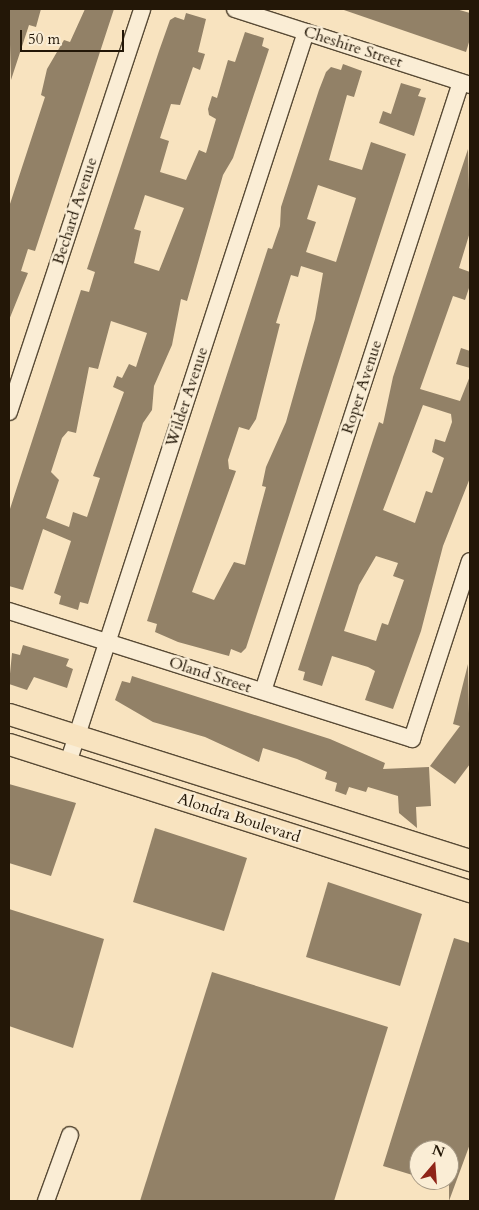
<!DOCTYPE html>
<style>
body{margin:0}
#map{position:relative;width:479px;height:1210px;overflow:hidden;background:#f8e3bf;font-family:Cardo,serif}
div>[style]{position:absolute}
.building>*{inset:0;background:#928167}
.roads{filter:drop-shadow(1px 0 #584a35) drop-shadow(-1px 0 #584a35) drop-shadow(0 1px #584a35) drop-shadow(0 -1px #584a35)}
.minor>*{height:16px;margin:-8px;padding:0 8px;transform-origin:8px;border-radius:8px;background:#faedd5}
.major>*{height:21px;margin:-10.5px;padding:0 10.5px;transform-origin:10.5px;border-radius:10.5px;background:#f8e3bf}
span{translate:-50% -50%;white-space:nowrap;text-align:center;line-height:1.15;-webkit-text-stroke:5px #faedd5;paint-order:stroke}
.street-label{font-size:16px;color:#231707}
.frame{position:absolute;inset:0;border:10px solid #231707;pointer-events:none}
.north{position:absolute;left:409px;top:1140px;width:50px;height:50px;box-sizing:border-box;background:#faedd5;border:1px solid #a49783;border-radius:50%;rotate:18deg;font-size:14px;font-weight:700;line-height:20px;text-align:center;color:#231707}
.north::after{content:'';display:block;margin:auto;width:18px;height:22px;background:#8f2418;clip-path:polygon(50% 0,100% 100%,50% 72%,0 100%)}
.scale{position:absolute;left:20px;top:30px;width:104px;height:22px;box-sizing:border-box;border:2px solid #231707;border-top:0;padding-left:6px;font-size:15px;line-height:18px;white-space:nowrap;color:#231707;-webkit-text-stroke:4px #faedd5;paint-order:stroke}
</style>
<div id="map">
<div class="building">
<i style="clip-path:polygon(9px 9px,41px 9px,36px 27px,29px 25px,11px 80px)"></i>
<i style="clip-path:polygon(85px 9px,114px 9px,35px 251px,28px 249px,21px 271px,28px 273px,9px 320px,9px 207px,45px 97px,41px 95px,47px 69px,64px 40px,70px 42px)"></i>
<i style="clip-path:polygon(341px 9px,456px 9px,470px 13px,470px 39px,466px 52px)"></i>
<i style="clip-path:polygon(evenodd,186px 13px,206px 19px,198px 52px,205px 54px,200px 70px,193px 67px,180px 105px,171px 104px,160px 138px,169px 141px,160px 172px,186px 180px,199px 150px,206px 153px,216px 119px,209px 115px,208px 109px,212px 96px,217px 98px,228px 60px,235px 62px,245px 32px,264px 38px,262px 46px,269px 49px,233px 158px,223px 175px,187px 301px,181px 299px,172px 345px,154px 386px,152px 410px,143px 423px,88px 604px,80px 602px,78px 610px,59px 604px,61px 596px,54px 593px,71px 541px,43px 529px,23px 590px,9px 586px,9px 512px,81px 290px,89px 292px,95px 272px,87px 269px,159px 51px,170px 20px,175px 17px,184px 20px,186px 13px,145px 195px,184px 208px,159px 271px,134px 263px,141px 231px,134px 229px,145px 195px,186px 13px,111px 321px,147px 333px,136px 367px,129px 364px,122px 378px,117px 376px,113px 387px,124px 392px,93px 476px,100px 478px,87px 517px,73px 512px,69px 527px,46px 518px,59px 480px,51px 472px,62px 438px,68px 431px,76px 433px,89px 367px,98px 369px,111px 321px)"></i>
<i style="clip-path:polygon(evenodd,343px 64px,362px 71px,354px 97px,347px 95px,329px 160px,362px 170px,371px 142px,406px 154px,246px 648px,241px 653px,231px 649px,229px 656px,178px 642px,155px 632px,157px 624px,147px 621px,268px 248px,272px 249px,280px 226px,281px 207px,319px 90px,326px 72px,331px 67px,341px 70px,343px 64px,318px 185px,356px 198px,336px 262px,306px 252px,316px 222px,307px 219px,318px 185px,343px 64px,301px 266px,323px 273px,315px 319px,286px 422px,266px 467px,262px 486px,266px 487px,245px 565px,234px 562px,214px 600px,192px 592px,236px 471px,229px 469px,228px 460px,239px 427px,249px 430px,256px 419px,280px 324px,276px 323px,291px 275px,298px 277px,301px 266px)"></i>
<i style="clip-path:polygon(401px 83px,421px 89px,418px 96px,426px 98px,414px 136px,379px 123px,383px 111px,391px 114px)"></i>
<i style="clip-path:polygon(evenodd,468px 149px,470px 232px,459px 268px,470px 272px,469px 288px,465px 300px,453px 296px,420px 389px,460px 401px,470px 376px,470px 478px,443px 546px,421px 631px,393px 709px,365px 700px,375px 671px,368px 667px,332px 656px,322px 686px,303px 680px,305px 672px,298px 670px,373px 440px,379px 422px,383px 424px,393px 377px,468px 149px,423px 405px,451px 414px,452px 422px,445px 442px,435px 439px,432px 452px,444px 458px,432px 493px,426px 491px,415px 523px,383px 510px,423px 405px,468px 149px,376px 556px,398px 563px,393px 576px,404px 580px,388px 625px,382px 623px,376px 641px,344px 631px,359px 585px,376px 556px)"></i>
<i style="clip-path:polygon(461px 348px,470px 351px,470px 368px,456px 364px)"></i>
<i style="clip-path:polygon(23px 645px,69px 659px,66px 666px,73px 669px,67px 688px,34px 677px,27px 690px,9px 684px,12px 653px,20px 655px)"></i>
<i style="clip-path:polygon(468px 664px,470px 764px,455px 784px,430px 766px,460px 726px,453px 724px)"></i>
<i style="clip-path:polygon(132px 676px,330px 739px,385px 763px,383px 769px,429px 767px,431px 806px,416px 807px,417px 828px,399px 813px,398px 796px,368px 787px,366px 792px,349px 787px,346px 795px,335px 791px,337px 783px,325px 779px,327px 772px,297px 759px,263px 748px,259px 762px,205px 737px,153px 722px,115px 700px,122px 681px,130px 683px)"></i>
<i style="clip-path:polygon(9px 784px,76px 803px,51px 876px,9px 863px)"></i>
<i style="clip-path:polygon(155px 828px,247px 858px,224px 931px,133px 902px)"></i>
<i style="clip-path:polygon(328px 882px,422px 914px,400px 986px,306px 957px)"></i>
<i style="clip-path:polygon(9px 909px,104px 939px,73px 1048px,9px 1026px)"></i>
<i style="clip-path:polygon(454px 938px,470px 943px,470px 1144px,449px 1201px,449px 1150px,419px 1150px,419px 1177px,383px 1166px)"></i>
<i style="clip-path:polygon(212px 972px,388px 1027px,334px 1201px,140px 1201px)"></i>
</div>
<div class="roads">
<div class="minor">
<i style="left:235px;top:9px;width:247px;rotate:17.9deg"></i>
<i style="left:9px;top:412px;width:424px;rotate:-71.7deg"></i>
<i style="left:9px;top:611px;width:423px;rotate:17.6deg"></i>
<i style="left:412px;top:739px;width:187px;rotate:-72deg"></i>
<i style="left:263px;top:691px;width:640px;rotate:-71.99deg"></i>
<i style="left:68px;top:763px;width:769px;rotate:-71.97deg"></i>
<i style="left:46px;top:1201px;width:70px;rotate:-70deg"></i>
</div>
<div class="major">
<i style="left:9px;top:714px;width:484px;rotate:17.6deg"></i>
<i style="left:9px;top:744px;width:484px;rotate:17.7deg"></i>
</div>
</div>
<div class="street-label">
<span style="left:353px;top:47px;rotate:18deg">Cheshire Street</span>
<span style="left:75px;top:211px;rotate:-72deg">Bechard Avenue</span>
<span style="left:362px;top:387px;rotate:-72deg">Roper Avenue</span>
<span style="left:187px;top:397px;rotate:-72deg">Wilder Avenue</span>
<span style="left:210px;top:675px;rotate:18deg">Oland Street</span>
<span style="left:239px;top:818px;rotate:18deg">Alondra Boulevard</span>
</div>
<div class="frame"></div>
<div class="north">N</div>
<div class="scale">50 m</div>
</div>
